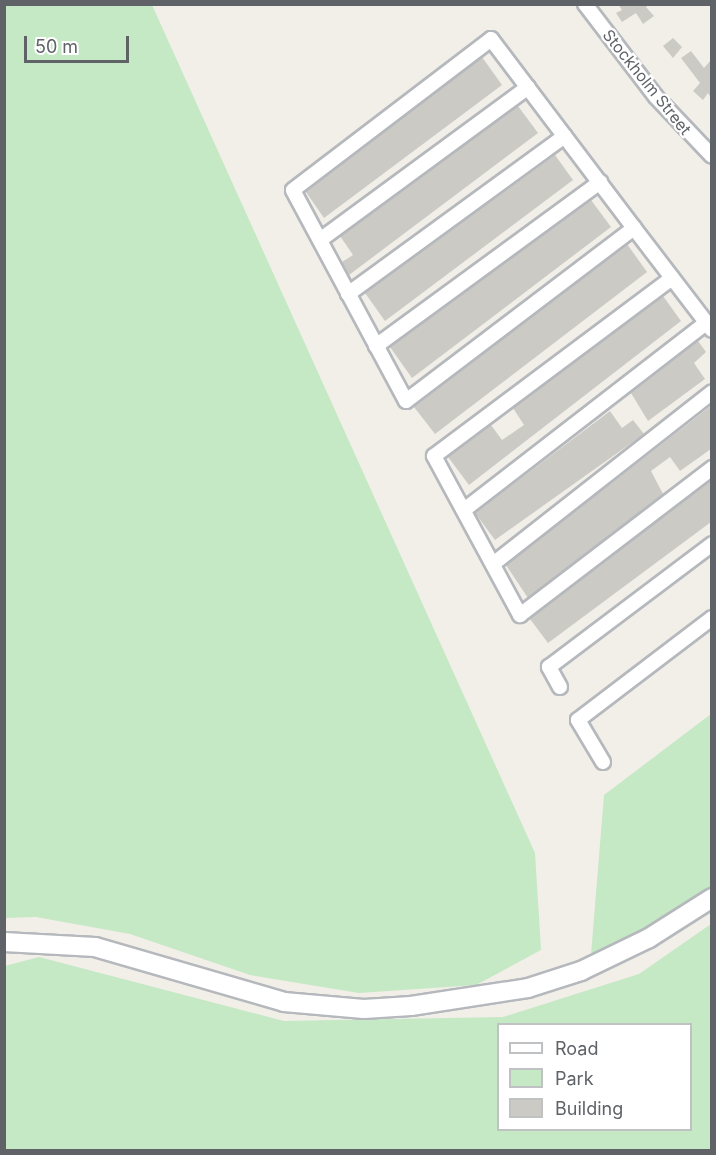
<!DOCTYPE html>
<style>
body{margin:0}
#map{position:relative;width:716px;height:1155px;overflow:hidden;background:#f1efe8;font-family:Inter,sans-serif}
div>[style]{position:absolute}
.green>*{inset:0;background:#c5e8c5}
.building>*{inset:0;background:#cccac5}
.roads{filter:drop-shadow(2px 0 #b5b8bc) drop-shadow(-2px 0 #b5b8bc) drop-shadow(0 2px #b5b8bc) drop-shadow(0 -2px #b5b8bc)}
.minor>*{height:14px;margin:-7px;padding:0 7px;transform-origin:7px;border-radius:7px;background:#fff}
.secondary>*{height:18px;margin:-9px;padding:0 9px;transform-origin:9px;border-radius:9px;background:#fff}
span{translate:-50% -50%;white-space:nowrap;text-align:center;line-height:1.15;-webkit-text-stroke:4.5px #fff;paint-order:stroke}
.street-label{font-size:16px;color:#5f6368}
.frame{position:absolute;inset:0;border:6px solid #5f6368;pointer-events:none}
.legend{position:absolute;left:497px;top:1023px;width:195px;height:108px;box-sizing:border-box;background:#fff;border:2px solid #bfc1c3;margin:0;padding:8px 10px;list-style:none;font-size:18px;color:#5f6368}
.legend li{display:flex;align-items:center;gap:12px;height:30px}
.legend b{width:30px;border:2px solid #bfc1c3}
.scale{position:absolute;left:24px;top:36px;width:105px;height:27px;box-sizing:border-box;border:3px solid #5f6368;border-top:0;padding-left:8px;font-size:18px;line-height:21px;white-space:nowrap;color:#5f6368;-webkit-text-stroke:4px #fff;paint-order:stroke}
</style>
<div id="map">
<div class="green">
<i style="clip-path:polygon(4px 5px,152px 5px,535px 853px,541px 950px,476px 985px,359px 993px,250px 975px,130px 934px,36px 917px,5px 918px)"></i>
<i style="clip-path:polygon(711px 714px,711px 898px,590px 967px,604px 795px)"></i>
<i style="clip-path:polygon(evenodd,711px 924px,711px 1150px,5px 1150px,5px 966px,39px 957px,284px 1021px,503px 1017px,639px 974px,711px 924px,498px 1024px,690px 1024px,690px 1130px,498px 1130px,498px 1024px)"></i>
</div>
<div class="building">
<i style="clip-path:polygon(618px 4px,649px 4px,646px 7px,654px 16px,643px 24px,636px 13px,622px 22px,616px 13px,622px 10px)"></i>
<i style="clip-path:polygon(673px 38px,682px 47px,673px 58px,663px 46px)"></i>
<i style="clip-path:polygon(691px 51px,704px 68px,711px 60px,711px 98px,708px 93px,703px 100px,693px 91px,700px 83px,681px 58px)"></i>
<i style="clip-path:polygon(482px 57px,502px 85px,324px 218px,306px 192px)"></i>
<i style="clip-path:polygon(518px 106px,538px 133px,349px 275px,342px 262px,353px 255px,340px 236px)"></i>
<i style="clip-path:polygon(555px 155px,573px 180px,385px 321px,365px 293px)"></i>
<i style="clip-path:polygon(591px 200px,611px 227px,412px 378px,390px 347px)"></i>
<i style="clip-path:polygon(627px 244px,647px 272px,435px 434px,414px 407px)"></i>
<i style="clip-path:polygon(663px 296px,681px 321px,469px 485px,448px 457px,491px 425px,502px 440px,524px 425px,513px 408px)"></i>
<i style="clip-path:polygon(698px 341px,706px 352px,694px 363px,705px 379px,648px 421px,631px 393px)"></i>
<i style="clip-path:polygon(711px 406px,711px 449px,680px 471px,670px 457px,651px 471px,663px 494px,528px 598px,506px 565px)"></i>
<i style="clip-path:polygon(610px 411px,622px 428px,633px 420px,644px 434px,495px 540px,475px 513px)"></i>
<i style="clip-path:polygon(711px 480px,711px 522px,548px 643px,530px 619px)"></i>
</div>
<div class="roads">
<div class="minor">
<i style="left:585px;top:4px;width:117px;rotate:52.6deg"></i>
<i style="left:656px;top:97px;width:81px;rotate:46.5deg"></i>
<i style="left:634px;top:228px;width:286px;rotate:142.8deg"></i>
<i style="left:406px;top:401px;width:239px;rotate:-118.2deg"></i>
<i style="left:293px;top:190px;width:249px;rotate:-37.3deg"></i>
<i style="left:491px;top:39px;width:237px;rotate:52.9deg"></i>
<i style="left:634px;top:228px;width:128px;rotate:52.6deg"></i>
<i style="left:320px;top:240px;width:258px;rotate:-36.3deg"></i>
<i style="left:672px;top:278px;width:297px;rotate:143.2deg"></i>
<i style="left:434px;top:456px;width:181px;rotate:61.6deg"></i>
<i style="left:520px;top:615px;width:242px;rotate:-37.4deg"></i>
<i style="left:348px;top:294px;width:268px;rotate:-36.1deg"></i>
<i style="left:376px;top:346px;width:278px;rotate:-36.2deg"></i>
<i style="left:464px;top:510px;width:306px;rotate:-37.7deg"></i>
<i style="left:493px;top:564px;width:278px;rotate:-38.1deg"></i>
<i style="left:560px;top:687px;width:23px;rotate:-119deg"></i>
<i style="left:549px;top:667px;width:204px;rotate:-37deg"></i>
<i style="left:603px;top:762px;width:49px;rotate:-120.8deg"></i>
<i style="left:578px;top:720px;width:168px;rotate:-37.3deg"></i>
</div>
<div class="secondary">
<i style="left:4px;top:942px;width:91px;rotate:3.1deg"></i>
<i style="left:95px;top:947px;width:197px;rotate:16.2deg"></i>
<i style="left:284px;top:1002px;width:80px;rotate:5deg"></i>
<i style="left:364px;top:1009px;width:47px;rotate:-3.7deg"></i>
<i style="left:411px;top:1006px;width:118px;rotate:-8.7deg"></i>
<i style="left:528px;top:988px;width:56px;rotate:-17.8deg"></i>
<i style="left:581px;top:971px;width:76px;rotate:-25.9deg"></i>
<i style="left:649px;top:938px;width:75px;rotate:-32.4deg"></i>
</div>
</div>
<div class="street-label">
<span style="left:647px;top:82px;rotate:51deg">Stockholm Street</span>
</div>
<div class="frame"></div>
<ul class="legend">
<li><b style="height:8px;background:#fff"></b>Road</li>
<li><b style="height:16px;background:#c5e8c5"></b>Park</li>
<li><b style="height:16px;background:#cccac5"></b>Building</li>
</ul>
<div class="scale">50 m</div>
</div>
